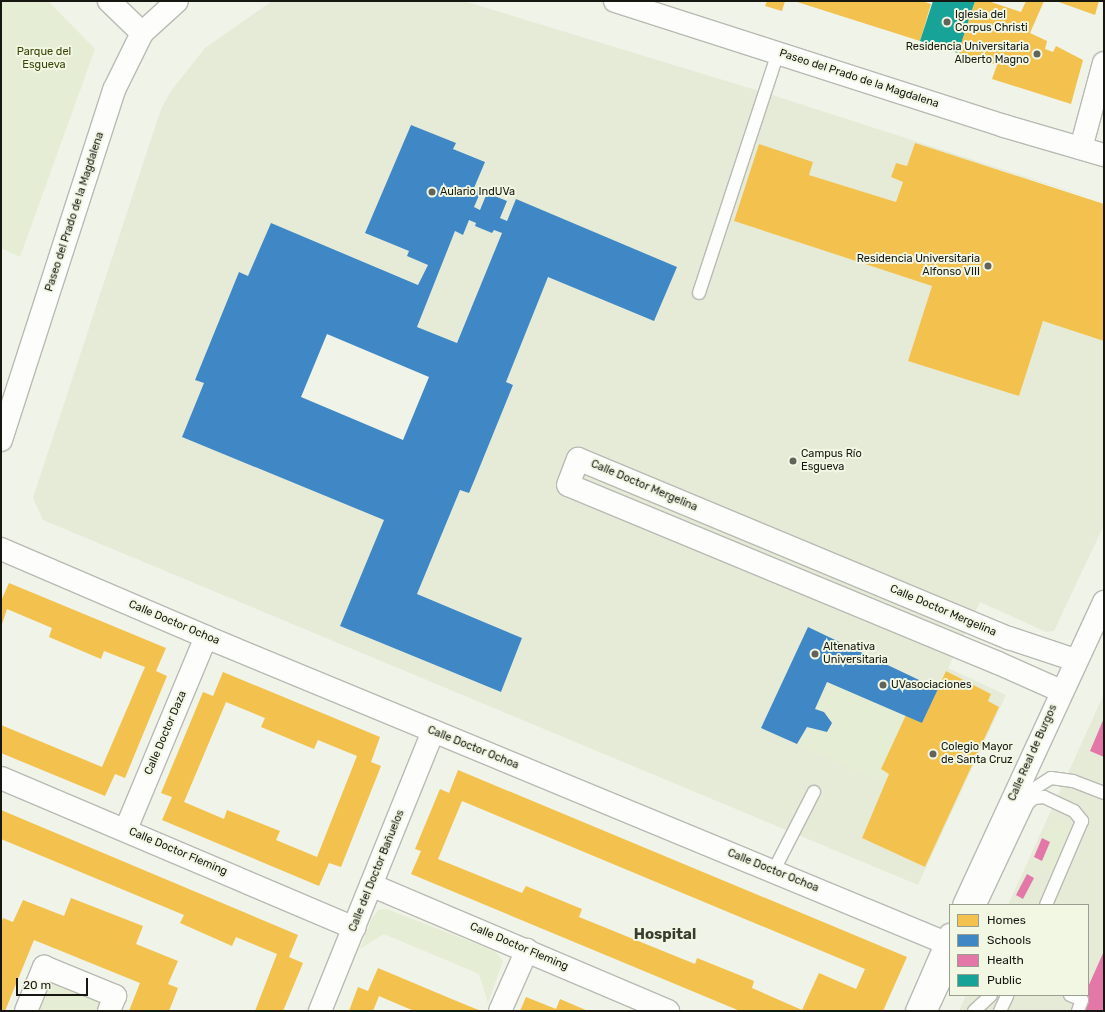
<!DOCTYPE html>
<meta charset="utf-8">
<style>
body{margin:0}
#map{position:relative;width:1105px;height:1012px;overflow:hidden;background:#f0f3e8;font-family:Rubik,sans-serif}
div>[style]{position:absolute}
.built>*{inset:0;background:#e6ebd8}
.green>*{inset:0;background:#e6edd5}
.homes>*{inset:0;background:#f2c14e}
.schools>*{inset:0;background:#3f88c5}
.health>*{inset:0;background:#e377a8}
.public>*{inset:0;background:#17a398}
.roads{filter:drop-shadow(1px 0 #b8bab3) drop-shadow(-1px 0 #b8bab3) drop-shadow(0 1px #b8bab3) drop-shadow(0 -1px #b8bab3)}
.lane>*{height:12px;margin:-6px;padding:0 6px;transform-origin:6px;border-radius:6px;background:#fdfdfc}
.street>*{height:22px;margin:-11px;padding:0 11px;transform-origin:11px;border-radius:11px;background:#fdfdfc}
.secondary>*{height:22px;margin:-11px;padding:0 11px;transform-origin:11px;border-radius:11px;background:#fdfdfc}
.dots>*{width:11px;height:11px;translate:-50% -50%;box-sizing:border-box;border:2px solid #f2f7e4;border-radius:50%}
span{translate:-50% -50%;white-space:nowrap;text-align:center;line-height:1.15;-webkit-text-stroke:4px #f2f7e4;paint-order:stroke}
.poi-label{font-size:11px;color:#161711}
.left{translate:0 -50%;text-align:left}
.right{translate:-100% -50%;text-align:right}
.park-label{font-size:11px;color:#384305}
.street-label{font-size:11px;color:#161711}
.district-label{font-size:15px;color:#393d2e;font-weight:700}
.frame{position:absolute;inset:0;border:2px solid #161711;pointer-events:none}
.legend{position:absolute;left:949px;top:904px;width:140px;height:92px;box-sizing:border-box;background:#f2f7e4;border:1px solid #9a9d90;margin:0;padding:5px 7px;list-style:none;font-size:12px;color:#161711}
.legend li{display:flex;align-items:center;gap:8px;height:20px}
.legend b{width:20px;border:1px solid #9a9d90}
.scale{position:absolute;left:16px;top:978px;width:72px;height:18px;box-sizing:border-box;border:2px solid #161711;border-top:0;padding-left:5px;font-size:12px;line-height:14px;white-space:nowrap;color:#161711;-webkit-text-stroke:3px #f2f7e4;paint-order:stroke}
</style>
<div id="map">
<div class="built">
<i style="clip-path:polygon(evenodd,272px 1px,464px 1px,766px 93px,1104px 202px,915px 144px,907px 166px,896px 163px,891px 177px,903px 182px,896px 202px,809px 175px,813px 162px,759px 145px,734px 221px,932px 286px,908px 361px,1019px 396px,1043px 321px,1104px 341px,1104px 525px,1054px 631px,1046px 632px,980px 602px,948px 668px,1006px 695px,918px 885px,43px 520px,33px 498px,161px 109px,171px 91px,205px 48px,272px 1px,411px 125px,455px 143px,453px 149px,485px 162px,474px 188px,481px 191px,474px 207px,480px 210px,487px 193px,507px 201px,500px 218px,507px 221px,516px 200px,677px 267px,654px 320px,548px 277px,506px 382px,513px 385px,460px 490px,417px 594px,522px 638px,501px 692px,340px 626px,384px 520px,182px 437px,204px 383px,195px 380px,239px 272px,248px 276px,271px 223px,431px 290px,417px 327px,457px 343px,502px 233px,494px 230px,492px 233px,475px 226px,476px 223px,469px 220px,463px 235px,455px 231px,444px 258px,411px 245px,408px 251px,365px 233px,411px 125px,272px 1px,808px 628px,938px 689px,946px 671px,991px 694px,988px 701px,999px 707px,925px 867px,862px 838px,886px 783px,881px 769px,906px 715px,824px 712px,832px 723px,827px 732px,807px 727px,797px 744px,761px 727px,808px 628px)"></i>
<i style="clip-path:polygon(1104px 694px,1104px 1011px,959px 1011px,966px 995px,1088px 995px,1088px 905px,1008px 905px)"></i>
</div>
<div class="green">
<i style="clip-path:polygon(1px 1px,48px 1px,95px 49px,20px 257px,1px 248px)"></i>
<i style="clip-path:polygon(827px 682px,906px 715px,881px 769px,889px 774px,886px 783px,797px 744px,807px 727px,827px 732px,832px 723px,824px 712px,815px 709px)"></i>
<i style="clip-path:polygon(1060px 819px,1074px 830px,1055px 873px,1046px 868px,1047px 863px,1042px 861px,1050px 842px,1040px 838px)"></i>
<i style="clip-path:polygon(387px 909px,495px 951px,503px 961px,488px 1003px,479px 974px,384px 934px,360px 949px,371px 920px,378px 910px)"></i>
<i style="clip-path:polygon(48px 980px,103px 1003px,100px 1011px,35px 1011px)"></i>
</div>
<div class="homes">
<i style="clip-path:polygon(767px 1px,785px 1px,782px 11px,765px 6px)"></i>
<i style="clip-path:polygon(794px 1px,922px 1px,931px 4px,920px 41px)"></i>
<i style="clip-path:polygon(975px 1px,988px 1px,1021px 12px,1026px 1px,1044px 1px,1030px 33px,1047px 41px,1045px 49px,1053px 52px,1056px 46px,1083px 60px,1071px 104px,992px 79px,997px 65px,958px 53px)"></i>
<i style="clip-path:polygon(1056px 1px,1099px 1px,1095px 15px)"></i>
<i style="clip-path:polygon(915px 143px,1104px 204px,1104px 341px,1043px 321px,1019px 396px,908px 361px,932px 286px,734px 221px,759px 144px,813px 162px,809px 175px,896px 202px,903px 182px,891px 177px,896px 163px,907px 166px)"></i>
<i style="clip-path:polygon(9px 583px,166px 648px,156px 671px,167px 676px,125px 778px,115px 774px,105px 796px,1px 753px,1px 725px,102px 767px,145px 667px,104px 651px,101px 659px,49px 637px,52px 628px,7px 609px,1px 627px,1px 601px)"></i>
<i style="clip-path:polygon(946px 671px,991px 694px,988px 701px,999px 707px,925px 867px,862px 838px,889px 774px,881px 769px,906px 715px,922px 723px)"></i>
<i style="clip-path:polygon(evenodd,223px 672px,380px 737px,371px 762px,381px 766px,341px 867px,329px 863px,319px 886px,162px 820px,172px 797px,161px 793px,203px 692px,213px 696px,223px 672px,226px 702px,265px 718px,261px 727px,314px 749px,318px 740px,357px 756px,317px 857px,276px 840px,280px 831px,227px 810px,224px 819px,184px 802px,226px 702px)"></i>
<i style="clip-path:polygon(evenodd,458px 770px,907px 957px,883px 1011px,740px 1011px,411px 874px,421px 851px,415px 849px,440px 789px,449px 793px,458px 770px,462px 801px,865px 969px,856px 989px,819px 973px,802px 1010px,752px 988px,754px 981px,697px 958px,695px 964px,579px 917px,582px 909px,526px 886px,522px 893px,438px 859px,462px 801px)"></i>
<i style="clip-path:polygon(1px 810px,298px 935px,289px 957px,303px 963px,283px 1011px,255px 1011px,277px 954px,236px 937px,232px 946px,180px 923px,184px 915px,1px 839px)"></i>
<i style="clip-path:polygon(71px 898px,143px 926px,136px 944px,178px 961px,168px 984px,178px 988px,169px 1011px,129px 1011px,140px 983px,34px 940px,5px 1011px,1px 1011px,1px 924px,3px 918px,13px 922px,23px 900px,64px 916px)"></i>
<i style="clip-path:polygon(378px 968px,454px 1000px,481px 1011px,414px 1011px,379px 996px,373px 1011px,349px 1011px,358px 987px,368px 991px)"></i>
<i style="clip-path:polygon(526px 997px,556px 1009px,560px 999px,588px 1011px,520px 1011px)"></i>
</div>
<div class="schools">
<i style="clip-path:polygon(evenodd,411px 125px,456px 143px,453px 149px,485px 162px,474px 188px,481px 191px,474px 207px,480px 210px,487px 193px,507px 201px,500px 218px,507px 221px,516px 199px,677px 267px,654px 321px,548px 277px,506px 382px,513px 385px,474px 481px,469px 493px,460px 490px,417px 594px,522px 638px,501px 692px,340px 626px,384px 520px,182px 437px,204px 383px,195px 380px,239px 272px,248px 276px,271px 223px,418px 285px,428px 265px,407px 256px,409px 251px,365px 233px,411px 125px,469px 220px,476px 223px,475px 226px,492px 233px,494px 230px,502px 233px,457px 343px,417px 327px,455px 231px,463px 235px,469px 220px,411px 125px,327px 334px,429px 377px,403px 440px,301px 397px,327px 334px)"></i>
<i style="clip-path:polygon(808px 627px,938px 689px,922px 723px,827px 682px,815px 709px,824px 712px,832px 723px,827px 732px,807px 727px,797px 744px,761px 728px)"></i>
</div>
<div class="health">
<i style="clip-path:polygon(1104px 718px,1104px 757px,1090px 751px)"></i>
<i style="clip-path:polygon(1042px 838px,1050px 842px,1042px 861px,1034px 857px)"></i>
<i style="clip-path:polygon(1027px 874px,1034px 878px,1023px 899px,1016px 895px)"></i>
<i style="clip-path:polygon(1104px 951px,1104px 1011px,1078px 1011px,1085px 995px,1088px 995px,1088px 987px)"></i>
</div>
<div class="public">
<i style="clip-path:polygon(933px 1px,975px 1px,958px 53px,920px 41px)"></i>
</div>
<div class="roads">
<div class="lane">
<i style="left:699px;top:293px;width:253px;rotate:-71.8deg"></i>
<i style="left:1026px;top:805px;width:11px;rotate:-41deg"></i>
<i style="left:1034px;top:798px;width:10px;rotate:-6deg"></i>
<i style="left:1044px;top:797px;width:33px;rotate:25deg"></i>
<i style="left:1074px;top:811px;width:13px;rotate:51deg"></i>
<i style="left:1082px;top:821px;width:91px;rotate:113.2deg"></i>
<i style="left:773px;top:872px;width:90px;rotate:-62.9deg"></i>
<i style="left:980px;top:905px;width:129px;rotate:-64.8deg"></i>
<i style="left:1035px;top:788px;width:19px;rotate:-32deg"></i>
<i style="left:1051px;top:778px;width:22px;rotate:8deg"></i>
<i style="left:1073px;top:781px;width:33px;rotate:21deg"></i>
<i style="left:1070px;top:995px;width:13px;rotate:23deg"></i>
<i style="left:1082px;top:1000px;width:12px;rotate:110deg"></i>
<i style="left:931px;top:1011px;width:45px;rotate:-65.1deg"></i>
<i style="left:974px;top:1011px;width:23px;rotate:-43deg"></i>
<i style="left:1000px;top:1011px;width:17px;rotate:-65deg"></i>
</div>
<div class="street">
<i style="left:1081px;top:148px;width:88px;rotate:-74.9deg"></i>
<i style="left:1px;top:549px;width:223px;rotate:23.2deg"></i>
<i style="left:206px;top:637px;width:801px;rotate:22.47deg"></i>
<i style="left:1061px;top:691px;width:69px;rotate:-156deg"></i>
<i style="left:998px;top:663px;width:465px;rotate:-157.5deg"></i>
<i style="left:568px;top:485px;width:28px;rotate:-69deg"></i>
<i style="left:578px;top:459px;width:467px;rotate:22.6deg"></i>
<i style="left:1009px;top:638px;width:70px;rotate:18.4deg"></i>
<i style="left:1px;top:778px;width:384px;rotate:23deg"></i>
<i style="left:126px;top:829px;width:208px;rotate:-67.4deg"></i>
<i style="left:371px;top:885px;width:323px;rotate:23deg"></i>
<i style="left:26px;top:1011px;width:48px;rotate:-67.8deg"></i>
<i style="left:44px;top:967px;width:77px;rotate:22.2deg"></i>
<i style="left:115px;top:996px;width:16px;rotate:112deg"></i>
<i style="left:320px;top:1011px;width:302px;rotate:-68deg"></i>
<i style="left:500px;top:1011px;width:67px;rotate:-66.1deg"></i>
</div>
<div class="secondary">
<i style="left:109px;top:1px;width:46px;rotate:44.1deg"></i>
<i style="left:615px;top:1px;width:409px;rotate:17.8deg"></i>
<i style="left:1004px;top:126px;width:104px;rotate:16.2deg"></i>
<i style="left:1px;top:440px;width:368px;rotate:-72.1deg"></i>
<i style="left:114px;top:90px;width:64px;rotate:-63.8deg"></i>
<i style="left:142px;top:33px;width:47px;rotate:-42.4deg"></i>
<i style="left:964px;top:905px;width:334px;rotate:-65.2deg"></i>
<i style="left:917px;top:1011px;width:83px;rotate:-66.5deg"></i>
</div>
</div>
<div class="dots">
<i style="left:947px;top:22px;background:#62645c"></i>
<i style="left:1037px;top:54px;background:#62645c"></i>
<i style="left:432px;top:192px;background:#62645c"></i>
<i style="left:988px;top:266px;background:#62645c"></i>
<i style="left:793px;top:461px;background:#62645c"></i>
<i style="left:815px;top:654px;background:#62645c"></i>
<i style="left:883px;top:685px;background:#62645c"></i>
<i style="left:933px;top:754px;background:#62645c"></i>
</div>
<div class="poi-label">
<span class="left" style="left:955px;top:22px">Iglesia del<br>Corpus Christi</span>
<span class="right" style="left:1029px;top:54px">Residencia Universitaria<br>Alberto Magno</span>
<span class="left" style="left:440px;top:192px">Aulario IndUVa</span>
<span class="right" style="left:980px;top:266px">Residencia Universitaria<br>Alfonso VIII</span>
<span class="left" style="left:801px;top:461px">Campus Río<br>Esgueva</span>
<span class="left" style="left:823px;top:654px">Altenativa<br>Universitaria</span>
<span class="left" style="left:891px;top:685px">UVasociaciones</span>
<span class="left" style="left:941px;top:754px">Colegio Mayor<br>de Santa Cruz</span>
</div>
<div class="park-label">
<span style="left:44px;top:59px">Parque del<br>Esgueva</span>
</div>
<div class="street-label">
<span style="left:859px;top:79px;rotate:18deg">Paseo del Prado de la Magdalena</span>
<span style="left:75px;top:212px;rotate:-72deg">Paseo del Prado de la Magdalena</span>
<span style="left:644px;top:486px;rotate:23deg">Calle Doctor Mergelina</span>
<span style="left:943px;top:611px;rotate:23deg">Calle Doctor Mergelina</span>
<span style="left:174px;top:623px;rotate:23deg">Calle Doctor Ochoa</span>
<span style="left:166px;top:733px;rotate:-67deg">Calle Doctor Daza</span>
<span style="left:473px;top:748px;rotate:22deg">Calle Doctor Ochoa</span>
<span style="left:1033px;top:753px;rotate:-66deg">Calle Real de Burgos</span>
<span style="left:178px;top:852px;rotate:23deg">Calle Doctor Fleming</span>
<span style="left:377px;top:871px;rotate:-68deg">Calle del Doctor Bañuelos</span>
<span style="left:773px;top:871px;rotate:22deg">Calle Doctor Ochoa</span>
<span style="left:519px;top:947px;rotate:23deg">Calle Doctor Fleming</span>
</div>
<div class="district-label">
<span style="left:665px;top:935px">Hospital</span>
</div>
<div class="frame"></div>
<ul class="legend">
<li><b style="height:11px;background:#f2c14e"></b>Homes</li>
<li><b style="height:11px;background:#3f88c5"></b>Schools</li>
<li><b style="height:11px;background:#e377a8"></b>Health</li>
<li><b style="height:11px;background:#17a398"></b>Public</li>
</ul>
<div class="scale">20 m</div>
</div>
